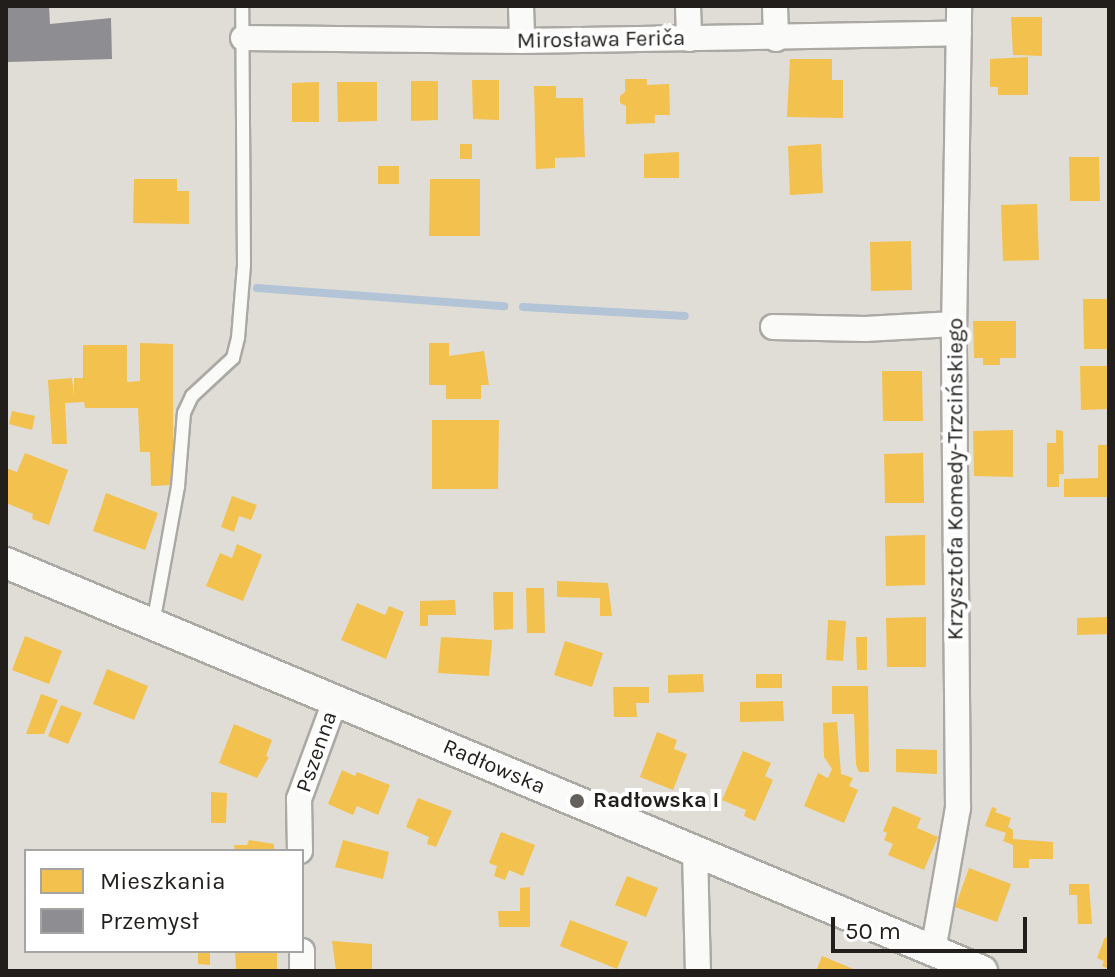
<!DOCTYPE html>
<meta charset="utf-8">
<style>
body{margin:0}
#map{position:relative;width:1115px;height:977px;overflow:hidden;background:#e0ddd7;font-family:Karla,sans-serif}
div>[style]{position:absolute}
.homes>*{inset:0;background:#f2c14e}
.industry>*{inset:0;background:#8d8d92}
.stream>*{height:8px;margin:-4px;padding:0 4px;transform-origin:4px;border-radius:4px;background:#b3c4d7}
.roads{filter:drop-shadow(2px 0 #aba9a4) drop-shadow(-2px 0 #aba9a4) drop-shadow(0 2px #aba9a4) drop-shadow(0 -2px #aba9a4)}
.service>*{height:12px;margin:-6px;padding:0 6px;transform-origin:6px;border-radius:6px;background:#fafaf9}
.minor>*{height:24px;margin:-12px;padding:0 12px;transform-origin:12px;border-radius:12px;background:#fafaf9}
.tertiary>*{height:30px;margin:-15px;padding:0 15px;transform-origin:15px;border-radius:15px;background:#fafaf9}
.dots>*{width:22px;height:22px;translate:-50% -50%;box-sizing:border-box;border:4px solid #fff;border-radius:50%}
span{translate:-50% -50%;white-space:nowrap;text-align:center;line-height:1.15;-webkit-text-stroke:8px #fff;paint-order:stroke}
.street-label{font-size:22px;color:#211e1b}
.poi-label{font-size:22px;color:#211e1b;font-weight:700}
.left{translate:0 -50%;text-align:left}
.frame{position:absolute;inset:0;border:8px solid #211e1b;pointer-events:none}
.legend{position:absolute;left:24px;top:849px;width:280px;height:104px;box-sizing:border-box;background:#fff;border:2px solid #a6a5a4;margin:0;padding:10px 14px;list-style:none;font-size:24px;color:#211e1b}
.legend li{display:flex;align-items:center;gap:16px;height:40px}
.legend b{width:40px;border:2px solid #a6a5a4}
.scale{position:absolute;left:831px;top:917px;width:196px;height:36px;box-sizing:border-box;border:4px solid #211e1b;border-top:0;padding-left:10px;font-size:24px;line-height:28px;white-space:nowrap;color:#211e1b;-webkit-text-stroke:6px #fff;paint-order:stroke}
</style>
<div id="map">
<div class="homes">
<i style="clip-path:polygon(1011px 17px,1042px 17px,1042px 56px,1013px 55px)"></i>
<i style="clip-path:polygon(1028px 57px,1028px 95px,998px 95px,998px 87px,990px 87px,990px 59px)"></i>
<i style="clip-path:polygon(790px 59px,832px 59px,832px 80px,843px 80px,843px 118px,787px 117px)"></i>
<i style="clip-path:polygon(625px 79px,647px 79px,647px 85px,669px 84px,670px 115px,655px 115px,655px 123px,626px 124px,626px 106px,620px 103px,620px 96px,625px 92px)"></i>
<i style="clip-path:polygon(472px 80px,499px 80px,499px 120px,473px 119px)"></i>
<i style="clip-path:polygon(411px 81px,438px 81px,438px 120px,411px 121px)"></i>
<i style="clip-path:polygon(319px 82px,319px 122px,292px 122px,292px 83px)"></i>
<i style="clip-path:polygon(337px 82px,377px 82px,377px 121px,338px 122px)"></i>
<i style="clip-path:polygon(534px 86px,556px 86px,556px 98px,583px 98px,585px 157px,555px 158px,555px 168px,536px 169px)"></i>
<i style="clip-path:polygon(460px 144px,472px 144px,472px 159px,460px 159px)"></i>
<i style="clip-path:polygon(821px 144px,823px 193px,790px 195px,788px 146px)"></i>
<i style="clip-path:polygon(679px 152px,679px 178px,644px 178px,644px 154px)"></i>
<i style="clip-path:polygon(1069px 157px,1099px 157px,1100px 201px,1070px 201px)"></i>
<i style="clip-path:polygon(378px 166px,399px 166px,399px 184px,378px 184px)"></i>
<i style="clip-path:polygon(134px 179px,177px 179px,177px 191px,189px 191px,189px 224px,133px 223px)"></i>
<i style="clip-path:polygon(430px 179px,480px 179px,480px 236px,429px 236px)"></i>
<i style="clip-path:polygon(1037px 204px,1039px 260px,1003px 261px,1001px 205px)"></i>
<i style="clip-path:polygon(911px 241px,912px 290px,871px 291px,870px 242px)"></i>
<i style="clip-path:polygon(1083px 299px,1109px 299px,1107px 349px,1084px 349px)"></i>
<i style="clip-path:polygon(973px 321px,1016px 321px,1016px 358px,1000px 358px,1000px 365px,983px 365px,983px 358px,974px 358px)"></i>
<i style="clip-path:polygon(140px 343px,173px 344px,173px 485px,151px 486px,150px 452px,140px 452px,138px 408px,85px 408px,84px 402px,65px 403px,67px 444px,52px 444px,48px 380px,72px 378px,74px 396px,74px 378px,83px 378px,83px 345px,127px 345px,127px 382px,140px 381px)"></i>
<i style="clip-path:polygon(429px 343px,449px 343px,449px 356px,484px 351px,489px 385px,481px 385px,481px 399px,446px 399px,446px 385px,429px 385px)"></i>
<i style="clip-path:polygon(1080px 366px,1109px 366px,1109px 409px,1081px 410px)"></i>
<i style="clip-path:polygon(882px 371px,922px 371px,923px 421px,883px 421px)"></i>
<i style="clip-path:polygon(12px 411px,35px 416px,32px 430px,9px 424px)"></i>
<i style="clip-path:polygon(432px 420px,499px 420px,498px 489px,432px 489px)"></i>
<i style="clip-path:polygon(1013px 430px,1013px 477px,974px 476px,973px 431px)"></i>
<i style="clip-path:polygon(1056px 430px,1063px 431px,1064px 474px,1059px 474px,1059px 487px,1047px 487px,1047px 443px,1056px 443px)"></i>
<i style="clip-path:polygon(1098px 445px,1109px 445px,1109px 497px,1064px 497px,1064px 479px,1098px 478px)"></i>
<i style="clip-path:polygon(25px 453px,68px 470px,49px 525px,32px 519px,33px 514px,6px 503px,6px 468px,17px 472px)"></i>
<i style="clip-path:polygon(923px 453px,924px 503px,885px 503px,884px 454px)"></i>
<i style="clip-path:polygon(106px 493px,158px 513px,145px 550px,93px 531px)"></i>
<i style="clip-path:polygon(232px 496px,257px 505px,251px 520px,239px 516px,234px 532px,221px 527px)"></i>
<i style="clip-path:polygon(925px 535px,925px 585px,886px 586px,885px 536px)"></i>
<i style="clip-path:polygon(237px 544px,262px 555px,243px 601px,206px 586px,220px 553px,232px 558px)"></i>
<i style="clip-path:polygon(557px 581px,608px 583px,612px 616px,600px 616px,600px 598px,557px 597px)"></i>
<i style="clip-path:polygon(526px 588px,544px 588px,545px 633px,527px 633px)"></i>
<i style="clip-path:polygon(493px 592px,513px 592px,513px 629px,494px 630px)"></i>
<i style="clip-path:polygon(455px 600px,456px 615px,428px 615px,428px 626px,420px 626px,420px 601px)"></i>
<i style="clip-path:polygon(357px 603px,385px 615px,389px 606px,404px 612px,386px 659px,341px 640px)"></i>
<i style="clip-path:polygon(926px 617px,926px 667px,887px 667px,886px 618px)"></i>
<i style="clip-path:polygon(1109px 617px,1109px 634px,1077px 635px,1077px 618px)"></i>
<i style="clip-path:polygon(828px 620px,846px 621px,843px 661px,826px 660px)"></i>
<i style="clip-path:polygon(25px 636px,62px 651px,49px 684px,12px 670px)"></i>
<i style="clip-path:polygon(441px 637px,492px 640px,489px 676px,438px 673px)"></i>
<i style="clip-path:polygon(856px 637px,867px 637px,867px 670px,857px 670px)"></i>
<i style="clip-path:polygon(565px 641px,603px 653px,592px 687px,554px 675px)"></i>
<i style="clip-path:polygon(107px 669px,148px 686px,134px 720px,93px 704px)"></i>
<i style="clip-path:polygon(703px 674px,704px 692px,668px 693px,668px 675px)"></i>
<i style="clip-path:polygon(756px 674px,782px 674px,782px 688px,756px 688px)"></i>
<i style="clip-path:polygon(832px 686px,868px 686px,869px 772px,859px 772px,856px 765px,854px 714px,832px 714px)"></i>
<i style="clip-path:polygon(613px 687px,649px 687px,649px 703px,636px 703px,637px 717px,614px 717px)"></i>
<i style="clip-path:polygon(41px 694px,58px 700px,44px 734px,26px 734px)"></i>
<i style="clip-path:polygon(783px 701px,784px 721px,740px 722px,740px 702px)"></i>
<i style="clip-path:polygon(61px 705px,82px 713px,68px 744px,48px 736px)"></i>
<i style="clip-path:polygon(837px 722px,841px 774px,853px 778px,849px 786px,858px 790px,844px 823px,804px 806px,818px 773px,828px 778px,832px 769px,824px 757px,823px 723px)"></i>
<i style="clip-path:polygon(234px 724px,272px 740px,266px 756px,269px 757px,257px 778px,219px 763px)"></i>
<i style="clip-path:polygon(657px 732px,677px 740px,674px 749px,687px 754px,673px 790px,640px 777px)"></i>
<i style="clip-path:polygon(896px 749px,937px 750px,937px 774px,896px 772px)"></i>
<i style="clip-path:polygon(743px 751px,771px 763px,765px 776px,773px 780px,755px 821px,744px 816px,746px 810px,722px 800px)"></i>
<i style="clip-path:polygon(342px 770px,355px 776px,357px 772px,390px 785px,378px 815px,357px 806px,353px 815px,328px 804px)"></i>
<i style="clip-path:polygon(211px 792px,227px 793px,226px 823px,211px 823px)"></i>
<i style="clip-path:polygon(418px 798px,452px 811px,436px 847px,427px 844px,429px 837px,406px 827px)"></i>
<i style="clip-path:polygon(893px 806px,921px 818px,917px 828px,938px 837px,924px 870px,888px 855px,893px 844px,884px 840px,887px 833px,883px 831px)"></i>
<i style="clip-path:polygon(992px 807px,997px 809px,995px 812px,1011px 818px,1008px 827px,1013px 830px,1013px 839px,1053px 842px,1053px 859px,1029px 859px,1029px 868px,1013px 868px,1013px 845px,1003px 841px,1006px 833px,985px 826px)"></i>
<i style="clip-path:polygon(501px 832px,535px 845px,523px 876px,509px 870px,505px 880px,494px 876px,497px 866px,489px 863px)"></i>
<i style="clip-path:polygon(249px 840px,274px 844px,274px 851px,235px 851px,234px 845px,247px 845px)"></i>
<i style="clip-path:polygon(343px 840px,389px 852px,383px 879px,335px 867px)"></i>
<i style="clip-path:polygon(969px 868px,1011px 884px,997px 922px,955px 907px)"></i>
<i style="clip-path:polygon(627px 876px,658px 888px,646px 917px,615px 905px)"></i>
<i style="clip-path:polygon(1069px 884px,1089px 884px,1092px 924px,1078px 924px,1077px 895px,1069px 895px)"></i>
<i style="clip-path:polygon(530px 887px,530px 927px,499px 927px,498px 911px,520px 911px,520px 888px)"></i>
<i style="clip-path:polygon(570px 920px,628px 942px,617px 969px,560px 946px)"></i>
<i style="clip-path:polygon(1105px 937px,1109px 939px,1109px 969px,1102px 966px,1104px 961px,1097px 958px)"></i>
<i style="clip-path:polygon(332px 941px,372px 944px,372px 971px,336px 971px)"></i>
<i style="clip-path:polygon(198px 951px,210px 951px,210px 965px,198px 964px)"></i>
<i style="clip-path:polygon(235px 951px,277px 951px,277px 969px,236px 971px)"></i>
<i style="clip-path:polygon(822px 956px,858px 971px,816px 971px)"></i>
</div>
<div class="industry">
<i style="clip-path:polygon(7px 6px,49px 6px,50px 24px,111px 18px,112px 59px,8px 62px)"></i>
</div>
<div class="stream">
<i style="left:257px;top:288px;width:248px;rotate:4.2deg"></i>
<i style="left:523px;top:307px;width:162px;rotate:3.2deg"></i>
</div>
<div class="roads">
<div class="service">
<i style="left:153px;top:624px;width:139px;rotate:-79.7deg"></i>
<i style="left:178px;top:487px;width:74px;rotate:-85.4deg"></i>
<i style="left:184px;top:413px;width:19px;rotate:-65deg"></i>
<i style="left:192px;top:396px;width:56px;rotate:-42.8deg"></i>
<i style="left:233px;top:358px;width:21px;rotate:-76deg"></i>
<i style="left:238px;top:338px;width:73px;rotate:-85.3deg"></i>
<i style="left:244px;top:265px;width:259px;rotate:-90.4deg"></i>
</div>
<div class="minor">
<i style="left:521px;top:6px;width:35px;rotate:88deg"></i>
<i style="left:688px;top:6px;width:33px;rotate:88deg"></i>
<i style="left:775px;top:6px;width:33px;rotate:88deg"></i>
<i style="left:243px;top:38px;width:279px;rotate:0.6deg"></i>
<i style="left:522px;top:41px;width:437px;rotate:-1deg"></i>
<i style="left:773px;top:327px;width:92px;rotate:1.2deg"></i>
<i style="left:865px;top:329px;width:89px;rotate:-3.2deg"></i>
<i style="left:300px;top:851px;width:52px;rotate:-91.1deg"></i>
<i style="left:299px;top:799px;width:104px;rotate:-69.8deg"></i>
<i style="left:695px;top:851px;width:120px;rotate:88.6deg"></i>
<i style="left:302px;top:951px;width:20px;rotate:90deg"></i>
<i style="left:933px;top:951px;width:145px;rotate:-80.1deg"></i>
<i style="left:958px;top:808px;width:473px;rotate:-90.5deg"></i>
<i style="left:954px;top:335px;width:329px;rotate:-89.1deg"></i>
</div>
<div class="tertiary">
<i style="left:6px;top:563px;width:1058px;rotate:22.69deg"></i>
</div>
</div>
<div class="dots">
<i style="left:577px;top:801px;background:#64615d"></i>
</div>
<div class="street-label">
<span style="left:601px;top:40px;rotate:-1deg">Mirosława Feriča</span>
<span style="left:956px;top:479px;rotate:-90deg">Krzysztofa Komedy-Trzcińskiego</span>
<span style="left:317px;top:752px;rotate:-71deg">Pszenna</span>
<span style="left:494px;top:767px;rotate:23deg">Radłowska</span>
</div>
<div class="poi-label">
<span class="left" style="left:593px;top:801px">Radłowska I</span>
</div>
<div class="frame"></div>
<ul class="legend">
<li><b style="height:22px;background:#f2c14e"></b>Mieszkania</li>
<li><b style="height:22px;background:#8d8d92"></b>Przemysł</li>
</ul>
<div class="scale">50 m</div>
</div>
